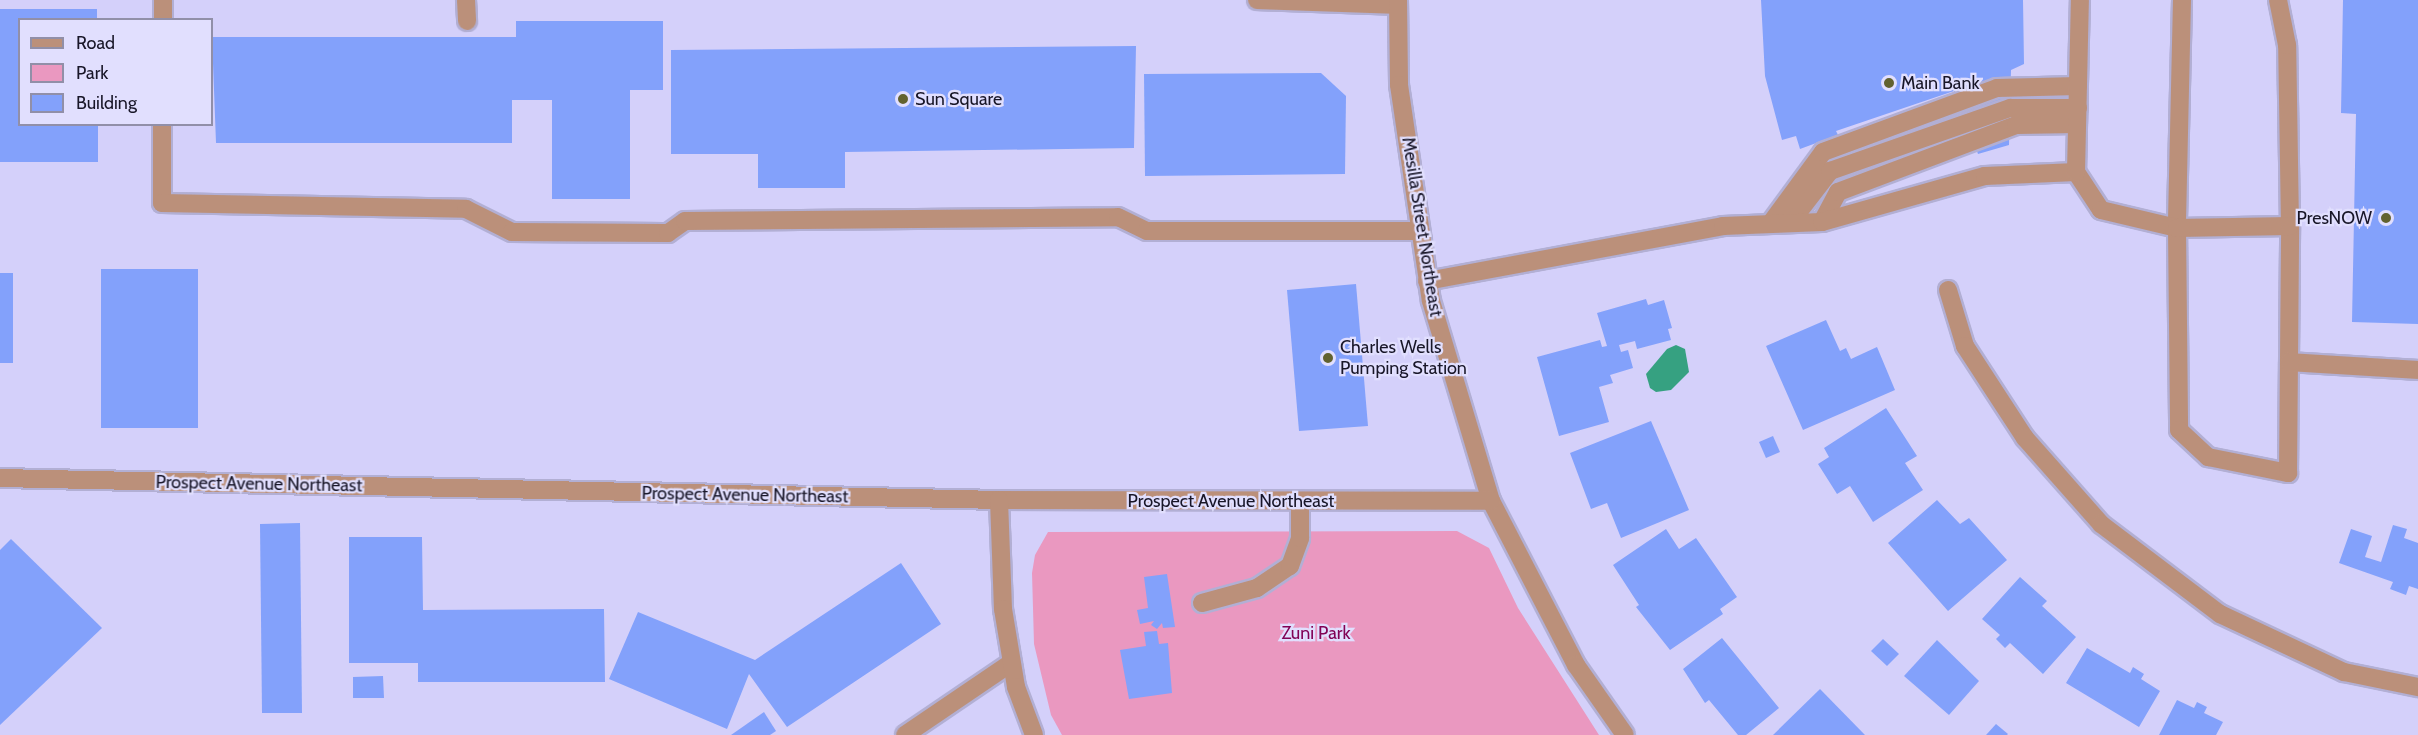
<!DOCTYPE html>
<style>
body{margin:0}
#map{position:relative;width:2418px;height:735px;overflow:hidden;background:#d4d0fa;font-family:Cabin,sans-serif}
div>[style]{position:absolute}
.green>*{inset:0;background:#ea98c0}
.water>*{inset:0;background:#36a181}
.building>*{inset:0;background:#83a1fb}
.roads{filter:drop-shadow(2px 0 #b2afd4) drop-shadow(-2px 0 #b2afd4) drop-shadow(0 2px #b2afd4) drop-shadow(0 -2px #b2afd4)}
.service>*{height:18px;margin:-9px;padding:0 9px;transform-origin:9px;border-radius:9px;background:#bb907a}
.minor>*{height:18px;margin:-9px;padding:0 9px;transform-origin:9px;border-radius:9px;background:#bb907a}
.dots>*{width:16px;height:16px;translate:-50% -50%;box-sizing:border-box;border:3px solid #e1dffe;border-radius:50%}
span{translate:-50% -50%;white-space:nowrap;text-align:center;line-height:1.15;-webkit-text-stroke:4.5px #e1dffe;paint-order:stroke}
.poi-label{font-size:18px;color:#181628}
.left{translate:0 -50%;text-align:left}
.right{translate:-100% -50%;text-align:right}
.street-label{font-size:18px;color:#181628}
.park-label{font-size:18px;color:#810255}
.legend{position:absolute;left:18px;top:18px;width:195px;height:108px;box-sizing:border-box;background:#e1dffe;border:2px solid #918fa8;margin:0;padding:8px 10px;list-style:none;font-size:18px;color:#181628}
.legend li{display:flex;align-items:center;gap:12px;height:30px}
.legend b{width:30px;border:2px solid #918fa8}
</style>
<div id="map">
<div class="green">
<i style="clip-path:polygon(1457px 531px,1489px 548px,1518px 608px,1599px 735px,1062px 735px,1051px 715px,1034px 644px,1032px 573px,1035px 555px,1048px 532px)"></i>
</div>
<div class="water">
<i style="clip-path:polygon(1676px 345px,1685px 349px,1689px 372px,1671px 390px,1656px 392px,1650px 388px,1646px 374px,1667px 349px)"></i>
</div>
<div class="building">
<i style="clip-path:polygon(1761px 0,2023px 0,2024px 64px,2011px 70px,2009px 145px,1978px 154px,1954px 91px,1836px 131px,1838px 135px,1800px 149px,1796px 136px,1782px 140px,1765px 76px)"></i>
<i style="clip-path:polygon(2343px 0,2418px 0,2418px 324px,2352px 322px,2356px 114px,2341px 113px)"></i>
<i style="clip-path:polygon(0 9px,97px 9px,97px 20px,20px 20px,20px 124px,98px 124px,98px 162px,0 162px)"></i>
<i style="clip-path:polygon(516px 21px,663px 21px,663px 90px,630px 90px,630px 199px,552px 199px,552px 100px,512px 100px,512px 143px,216px 143px,212px 37px,516px 37px)"></i>
<i style="clip-path:polygon(1136px 46px,1134px 148px,845px 152px,845px 188px,758px 188px,758px 154px,671px 154px,671px 50px)"></i>
<i style="clip-path:polygon(1321px 73px,1346px 96px,1345px 174px,1145px 176px,1144px 74px)"></i>
<i style="clip-path:polygon(101px 269px,198px 269px,198px 428px,101px 428px)"></i>
<i style="clip-path:polygon(0 273px,13px 273px,13px 363px,0 363px)"></i>
<i style="clip-path:polygon(1356px 284px,1368px 426px,1299px 431px,1287px 290px)"></i>
<i style="clip-path:polygon(1646px 299px,1648px 305px,1664px 300px,1672px 328px,1668px 329px,1671px 340px,1637px 349px,1635px 341px,1619px 345px,1621px 352px,1628px 350px,1633px 368px,1610px 375px,1613px 383px,1599px 387px,1609px 422px,1559px 436px,1537px 357px,1600px 340px,1602px 347px,1607px 346px,1597px 313px)"></i>
<i style="clip-path:polygon(1826px 320px,1840px 351px,1846px 348px,1851px 359px,1877px 347px,1895px 390px,1803px 430px,1766px 346px)"></i>
<i style="clip-path:polygon(1886px 408px,1917px 456px,1905px 463px,1923px 490px,1873px 522px,1850px 486px,1837px 494px,1818px 464px,1829px 457px,1824px 448px)"></i>
<i style="clip-path:polygon(1651px 421px,1689px 510px,1621px 538px,1607px 503px,1591px 509px,1570px 453px)"></i>
<i style="clip-path:polygon(1773px 436px,1780px 452px,1766px 458px,1759px 442px)"></i>
<i style="clip-path:polygon(1937px 500px,1960px 524px,1969px 518px,2007px 560px,1948px 611px,1888px 543px)"></i>
<i style="clip-path:polygon(300px 523px,302px 713px,262px 713px,260px 524px)"></i>
<i style="clip-path:polygon(2393px 525px,2407px 529px,2404px 538px,2418px 543px,2418px 589px,2409px 586px,2406px 595px,2390px 589px,2393px 582px,2339px 563px,2351px 529px,2372px 536px,2365px 557px,2381px 562px)"></i>
<i style="clip-path:polygon(1666px 529px,1679px 549px,1696px 538px,1737px 597px,1720px 609px,1723px 614px,1670px 650px,1636px 607px,1639px 605px,1613px 565px)"></i>
<i style="clip-path:polygon(349px 537px,422px 537px,423px 610px,604px 609px,605px 682px,418px 682px,418px 663px,349px 663px)"></i>
<i style="clip-path:polygon(11px 539px,102px 628px,0 725px,0 550px)"></i>
<i style="clip-path:polygon(901px 563px,941px 624px,787px 727px,749px 674px,727px 729px,609px 679px,638px 612px,755px 660px)"></i>
<i style="clip-path:polygon(1167px 574px,1175px 627px,1163px 628px,1162px 623px,1157px 629px,1151px 625px,1154px 621px,1140px 624px,1137px 610px,1148px 608px,1144px 577px)"></i>
<i style="clip-path:polygon(2020px 577px,2047px 601px,2042px 606px,2076px 637px,2043px 674px,2010px 643px,2005px 648px,1996px 639px,2000px 635px,1982px 619px)"></i>
<i style="clip-path:polygon(1157px 631px,1159px 644px,1168px 643px,1172px 693px,1129px 699px,1120px 650px,1146px 646px,1144px 632px)"></i>
<i style="clip-path:polygon(1722px 638px,1779px 708px,1746px 735px,1738px 735px,1709px 700px,1705px 703px,1683px 669px)"></i>
<i style="clip-path:polygon(1883px 639px,1899px 654px,1887px 666px,1871px 651px)"></i>
<i style="clip-path:polygon(1937px 640px,1979px 681px,1949px 715px,1904px 676px)"></i>
<i style="clip-path:polygon(2087px 648px,2130px 673px,2133px 667px,2144px 674px,2141px 679px,2160px 691px,2139px 727px,2066px 683px)"></i>
<i style="clip-path:polygon(383px 676px,384px 698px,353px 698px,353px 677px)"></i>
<i style="clip-path:polygon(1820px 689px,1865px 735px,1773px 735px)"></i>
<i style="clip-path:polygon(2177px 700px,2194px 708px,2197px 702px,2207px 707px,2204px 713px,2223px 722px,2216px 735px,2159px 735px)"></i>
<i style="clip-path:polygon(764px 712px,776px 731px,770px 735px,731px 735px)"></i>
<i style="clip-path:polygon(1996px 724px,2008px 734px,2007px 735px,1986px 735px)"></i>
</div>
<div class="roads">
<div class="service">
<i style="left:466px;top:0;width:21px;rotate:87deg"></i>
<i style="left:1257px;top:0;width:141px;rotate:2deg"></i>
<i style="left:2182px;top:0;width:228px;rotate:91.3deg"></i>
<i style="left:2177px;top:228px;width:202px;rotate:89.4deg"></i>
<i style="left:2179px;top:430px;width:40px;rotate:43deg"></i>
<i style="left:2208px;top:457px;width:82px;rotate:11.3deg"></i>
<i style="left:2288px;top:473px;width:247px;rotate:-89.5deg"></i>
<i style="left:2290px;top:226px;width:181px;rotate:-90.9deg"></i>
<i style="left:2287px;top:45px;width:46px;rotate:-101.3deg"></i>
<i style="left:163px;top:20px;width:20px;rotate:-90deg"></i>
<i style="left:162px;top:124px;width:79px;rotate:90deg"></i>
<i style="left:162px;top:203px;width:304px;rotate:1.1deg"></i>
<i style="left:466px;top:209px;width:51px;rotate:26.6deg"></i>
<i style="left:512px;top:232px;width:156px;rotate:0.4deg"></i>
<i style="left:668px;top:233px;width:21px;rotate:-35deg"></i>
<i style="left:685px;top:221px;width:433px;rotate:-0.5deg"></i>
<i style="left:1118px;top:217px;width:32px;rotate:26deg"></i>
<i style="left:1147px;top:231px;width:273px"></i>
<i style="left:2076px;top:172px;width:45px;rotate:56.7deg"></i>
<i style="left:2101px;top:210px;width:78px;rotate:13.3deg"></i>
<i style="left:2177px;top:228px;width:113px;rotate:-1deg"></i>
<i style="left:1822px;top:222px;width:34px;rotate:-62deg"></i>
<i style="left:1838px;top:192px;width:190px;rotate:-20.6deg"></i>
<i style="left:2016px;top:125px;width:61px;rotate:-0.9deg"></i>
<i style="left:1790px;top:223px;width:66px;rotate:-52.4deg"></i>
<i style="left:1830px;top:171px;width:191px;rotate:-19.3deg"></i>
<i style="left:2010px;top:108px;width:68px"></i>
<i style="left:1770px;top:224px;width:89px;rotate:-53.6deg"></i>
<i style="left:1823px;top:152px;width:185px;rotate:-20.2deg"></i>
<i style="left:1997px;top:88px;width:81px;rotate:-1.4deg"></i>
<i style="left:1427px;top:281px;width:301px;rotate:-10.5deg"></i>
<i style="left:1723px;top:226px;width:99px;rotate:-2.3deg"></i>
<i style="left:1822px;top:222px;width:169px;rotate:-15.8deg"></i>
<i style="left:1985px;top:176px;width:91px;rotate:-2.5deg"></i>
<i style="left:2076px;top:172px;width:172px;rotate:-88.7deg"></i>
<i style="left:2289px;top:362px;width:129px;rotate:3.5deg"></i>
<i style="left:1202px;top:603px;width:57px;rotate:-15.3deg"></i>
<i style="left:1257px;top:588px;width:40px;rotate:-34deg"></i>
<i style="left:1290px;top:566px;width:30px;rotate:-70deg"></i>
<i style="left:1300px;top:538px;width:37px;rotate:-90deg"></i>
<i style="left:905px;top:735px;width:128px;rotate:-34.2deg"></i>
</div>
<div class="minor">
<i style="left:1398px;top:0;width:85px;rotate:89.3deg"></i>
<i style="left:1399px;top:85px;width:218px;rotate:81.6deg"></i>
<i style="left:1431px;top:301px;width:209px;rotate:73.3deg"></i>
<i style="left:1491px;top:501px;width:185px;rotate:62.6deg"></i>
<i style="left:1576px;top:665px;width:85px;rotate:55deg"></i>
<i style="left:1948px;top:290px;width:59px;rotate:73.1deg"></i>
<i style="left:1965px;top:346px;width:110px;rotate:56.9deg"></i>
<i style="left:2025px;top:438px;width:115px;rotate:48.5deg"></i>
<i style="left:2101px;top:524px;width:149px;rotate:37.1deg"></i>
<i style="left:2220px;top:614px;width:137px;rotate:25.1deg"></i>
<i style="left:2344px;top:672px;width:76px;rotate:11.5deg"></i>
<i style="left:0;top:478px;width:999px;rotate:1.26deg"></i>
<i style="left:999px;top:500px;width:492px;rotate:0.1deg"></i>
<i style="left:999px;top:500px;width:109px;rotate:87.9deg"></i>
<i style="left:1003px;top:609px;width:79px;rotate:80.5deg"></i>
<i style="left:1016px;top:687px;width:51px;rotate:69.4deg"></i>
</div>
</div>
<div class="dots">
<i style="left:1889px;top:83px;background:#62622f"></i>
<i style="left:903px;top:99px;background:#62622f"></i>
<i style="left:2386px;top:218px;background:#62622f"></i>
<i style="left:1328px;top:358px;background:#62622f"></i>
</div>
<div class="poi-label">
<span class="left" style="left:1901px;top:83px">Main Bank</span>
<span class="left" style="left:915px;top:99px">Sun Square</span>
<span class="right" style="left:2372px;top:218px">PresNOW</span>
<span class="left" style="left:1340px;top:358px">Charles Wells<br>Pumping Station</span>
</div>
<div class="street-label">
<span style="left:1422px;top:227px;rotate:81deg">Mesilla Street Northeast</span>
<span style="left:259px;top:484px;rotate:1deg">Prospect Avenue Northeast</span>
<span style="left:745px;top:495px;rotate:1deg">Prospect Avenue Northeast</span>
<span style="left:1231px;top:501px">Prospect Avenue Northeast</span>
</div>
<div class="park-label">
<span style="left:1316px;top:633px">Zuni Park</span>
</div>
<ul class="legend">
<li><b style="height:8px;background:#bb907a"></b>Road</li>
<li><b style="height:16px;background:#ea98c0"></b>Park</li>
<li><b style="height:16px;background:#83a1fb"></b>Building</li>
</ul>
</div>
